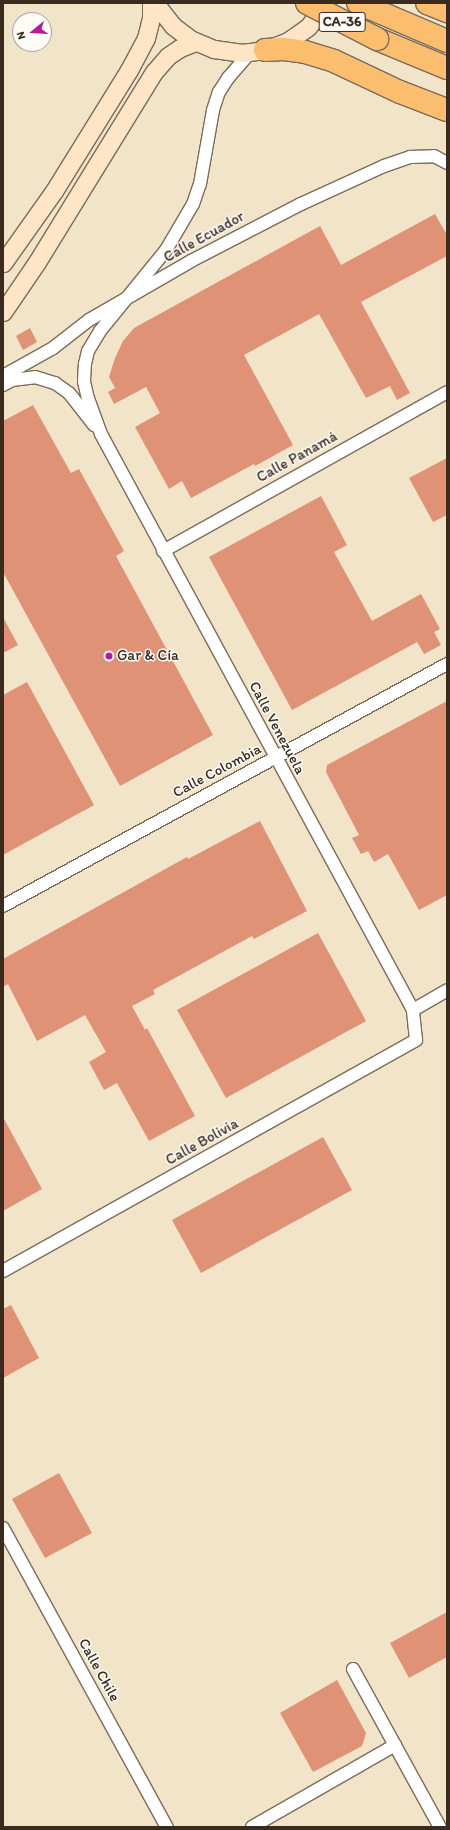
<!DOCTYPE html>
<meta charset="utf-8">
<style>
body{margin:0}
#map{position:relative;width:450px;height:1830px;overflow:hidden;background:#f2e4c9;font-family:Itim,sans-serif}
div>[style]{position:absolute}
.building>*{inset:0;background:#df9275}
.roads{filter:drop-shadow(1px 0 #7b6b5a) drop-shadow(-1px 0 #7b6b5a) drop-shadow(0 1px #7b6b5a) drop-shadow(0 -1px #7b6b5a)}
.minor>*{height:12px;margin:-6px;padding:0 6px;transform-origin:6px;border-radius:6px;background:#fff}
.secondary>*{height:17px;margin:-8.5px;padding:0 8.5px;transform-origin:8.5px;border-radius:8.5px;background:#fde5c5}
.motorway>*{height:22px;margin:-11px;padding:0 11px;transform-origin:11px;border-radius:11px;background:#fbbd6e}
.bridges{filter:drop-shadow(1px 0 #7b6b5a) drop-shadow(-1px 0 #7b6b5a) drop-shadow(0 1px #7b6b5a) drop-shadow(0 -1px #7b6b5a)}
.motorway-bridge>*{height:22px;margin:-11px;padding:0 11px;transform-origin:11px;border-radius:11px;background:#fbbd6e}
.dots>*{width:11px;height:11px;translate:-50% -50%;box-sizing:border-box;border:2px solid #fdfcf7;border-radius:50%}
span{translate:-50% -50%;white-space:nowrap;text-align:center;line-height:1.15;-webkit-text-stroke:3px #fdfcf7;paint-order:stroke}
.shield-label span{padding:1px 3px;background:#fdfcf7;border:1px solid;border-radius:3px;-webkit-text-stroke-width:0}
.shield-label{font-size:14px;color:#3b2a1e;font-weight:700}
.street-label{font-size:15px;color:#3b2a1e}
.poi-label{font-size:15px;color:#3b2a1e}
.left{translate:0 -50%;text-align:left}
.frame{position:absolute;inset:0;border:4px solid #3b2a1e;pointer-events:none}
.north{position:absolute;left:12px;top:12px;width:40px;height:40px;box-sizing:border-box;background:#fdfcf7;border:1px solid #afa8a0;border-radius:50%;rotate:252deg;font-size:11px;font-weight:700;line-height:16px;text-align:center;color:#3b2a1e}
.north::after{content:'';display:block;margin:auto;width:14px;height:18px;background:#b5179e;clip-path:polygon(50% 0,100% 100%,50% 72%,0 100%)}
</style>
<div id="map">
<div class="building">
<i style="clip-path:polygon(435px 214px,447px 235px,447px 256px,361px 302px,410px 393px,397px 400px,390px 386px,366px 398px,319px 314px,244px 355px,293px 445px,255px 466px,254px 464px,191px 498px,182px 481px,169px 489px,135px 427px,160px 413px,146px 387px,114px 404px,108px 392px,115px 388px,109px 377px,115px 358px,123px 341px,134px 328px,320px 226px,341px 265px)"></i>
<i style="clip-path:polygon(30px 328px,37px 342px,23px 350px,16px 336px)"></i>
<i style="clip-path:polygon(33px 405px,71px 473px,79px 469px,124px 551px,116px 556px,213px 735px,120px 786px,3px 572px,3px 421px)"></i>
<i style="clip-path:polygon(447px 458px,447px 515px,433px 522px,409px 478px)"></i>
<i style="clip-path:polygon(321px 496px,347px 545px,334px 552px,372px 621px,421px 594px,440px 629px,434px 632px,441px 645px,424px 654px,417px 642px,292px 710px,209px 557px)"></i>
<i style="clip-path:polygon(3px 617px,18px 645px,3px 653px)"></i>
<i style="clip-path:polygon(27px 682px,94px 805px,3px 855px,3px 695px)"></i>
<i style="clip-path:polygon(447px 701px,447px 895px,419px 910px,388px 854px,374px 862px,368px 851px,361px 854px,352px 838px,359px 835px,326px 772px,327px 765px)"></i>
<i style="clip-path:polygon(260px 821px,307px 911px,254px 939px,252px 936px,153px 990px,155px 994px,132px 1006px,145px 1030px,147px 1028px,195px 1116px,149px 1141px,117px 1083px,104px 1090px,89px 1062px,106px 1052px,85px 1015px,37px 1041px,8px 984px,3px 987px,3px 959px,187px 857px,188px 859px)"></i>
<i style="clip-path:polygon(318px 933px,366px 1021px,226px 1098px,177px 1010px)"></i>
<i style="clip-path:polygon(3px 1117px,42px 1189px,3px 1211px)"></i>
<i style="clip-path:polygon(323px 1137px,352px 1190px,201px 1273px,172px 1220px)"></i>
<i style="clip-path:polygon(11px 1305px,39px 1358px,3px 1378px,3px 1309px)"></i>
<i style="clip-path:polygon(59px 1473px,92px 1533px,45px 1558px,12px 1499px)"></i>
<i style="clip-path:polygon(447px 1612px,447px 1657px,409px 1678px,390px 1643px)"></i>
<i style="clip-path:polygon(337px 1680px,366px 1733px,362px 1746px,313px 1772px,280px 1713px)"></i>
</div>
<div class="roads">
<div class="minor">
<i style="left:3px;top:376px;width:57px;rotate:-29.2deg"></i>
<i style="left:53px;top:348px;width:46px;rotate:-37.9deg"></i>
<i style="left:89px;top:320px;width:118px;rotate:-30deg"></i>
<i style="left:191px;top:261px;width:124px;rotate:-27.4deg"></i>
<i style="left:301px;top:204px;width:91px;rotate:-24.6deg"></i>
<i style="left:384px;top:166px;width:28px;rotate:-19deg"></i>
<i style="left:410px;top:157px;width:24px;rotate:-2deg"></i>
<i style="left:434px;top:156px;width:15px;rotate:28deg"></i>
<i style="left:3px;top:385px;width:10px;rotate:-29deg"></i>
<i style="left:12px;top:380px;width:23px;rotate:-7deg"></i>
<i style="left:35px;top:377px;width:21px;rotate:17deg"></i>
<i style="left:55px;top:383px;width:17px;rotate:36deg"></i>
<i style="left:69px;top:393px;width:41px;rotate:52deg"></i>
<i style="left:163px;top:551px;width:325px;rotate:-29.2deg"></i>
<i style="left:3px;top:906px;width:506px;rotate:-28.59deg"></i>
<i style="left:413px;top:1010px;width:39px;rotate:-30deg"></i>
<i style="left:3px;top:1271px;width:473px;rotate:-29.2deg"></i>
<i style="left:416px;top:1040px;width:30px;rotate:-96deg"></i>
<i style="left:413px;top:1010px;width:655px;rotate:-118.44deg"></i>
<i style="left:101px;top:434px;width:37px;rotate:-110deg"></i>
<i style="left:88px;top:399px;width:18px;rotate:-103deg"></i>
<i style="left:84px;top:381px;width:17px;rotate:-87deg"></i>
<i style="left:85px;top:364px;width:13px;rotate:-77deg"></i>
<i style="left:88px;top:351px;width:23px;rotate:-59deg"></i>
<i style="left:100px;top:331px;width:104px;rotate:-50.8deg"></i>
<i style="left:166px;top:250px;width:53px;rotate:-59.6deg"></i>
<i style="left:193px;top:204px;width:21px;rotate:-71deg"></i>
<i style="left:200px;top:184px;width:75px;rotate:-80deg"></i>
<i style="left:213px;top:110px;width:19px;rotate:-72deg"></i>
<i style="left:219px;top:92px;width:17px;rotate:-57deg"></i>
<i style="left:228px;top:78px;width:33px;rotate:-49deg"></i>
<i style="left:3px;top:1528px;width:341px;rotate:61.3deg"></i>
<i style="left:353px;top:1669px;width:180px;rotate:61.2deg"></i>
<i style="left:252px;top:1827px;width:165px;rotate:-29.8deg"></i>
</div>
<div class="secondary">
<i style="left:155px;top:3px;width:29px;rotate:52deg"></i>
<i style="left:173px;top:26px;width:21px;rotate:37deg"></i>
<i style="left:190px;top:39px;width:26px;rotate:23deg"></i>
<i style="left:214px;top:49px;width:27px;rotate:8deg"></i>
<i style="left:241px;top:53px;width:24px;rotate:-7deg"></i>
<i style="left:265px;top:50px;width:25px;rotate:-21deg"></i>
<i style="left:288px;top:41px;width:24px;rotate:-35deg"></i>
<i style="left:308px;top:27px;width:31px;rotate:-52deg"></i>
<i style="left:3px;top:263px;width:88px;rotate:-54.7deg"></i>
<i style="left:54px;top:191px;width:142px;rotate:-58.2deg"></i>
<i style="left:129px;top:70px;width:36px;rotate:-62deg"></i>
<i style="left:146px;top:38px;width:21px;rotate:-76deg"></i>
<i style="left:151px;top:18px;width:15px;rotate:-90deg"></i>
<i style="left:3px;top:312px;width:60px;rotate:-55.8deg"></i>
<i style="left:37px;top:262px;width:223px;rotate:-58.4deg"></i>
<i style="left:154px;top:72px;width:21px;rotate:-49deg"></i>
<i style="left:168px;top:56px;width:14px;rotate:-34deg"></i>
<i style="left:180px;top:48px;width:17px;rotate:-21deg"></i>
</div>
<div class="motorway">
<i style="left:358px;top:3px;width:97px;rotate:23.1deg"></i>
<i style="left:427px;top:3px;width:22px;rotate:22deg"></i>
<i style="left:377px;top:39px;width:76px;rotate:22.5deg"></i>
<i style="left:265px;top:50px;width:19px;rotate:-3deg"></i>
<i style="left:284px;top:49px;width:21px;rotate:8deg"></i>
<i style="left:305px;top:52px;width:30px;rotate:17deg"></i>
<i style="left:334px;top:61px;width:73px;rotate:25.2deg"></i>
<i style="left:400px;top:92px;width:50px;rotate:21deg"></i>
</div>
</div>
<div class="bridges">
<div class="motorway-bridge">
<i style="left:307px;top:3px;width:79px;rotate:27.2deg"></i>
</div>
</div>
<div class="dots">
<i style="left:109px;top:656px;background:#b5179e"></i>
</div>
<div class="shield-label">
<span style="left:342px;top:22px">CA-36</span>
</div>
<div class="street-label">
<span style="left:204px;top:237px;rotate:-29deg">Calle Ecuador</span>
<span style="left:297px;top:457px;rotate:-29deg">Calle Panamá</span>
<span style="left:277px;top:728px;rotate:62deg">Calle Venezuela</span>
<span style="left:217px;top:771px;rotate:-28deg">Calle Colombia</span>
<span style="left:202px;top:1142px;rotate:-29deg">Calle Bolivia</span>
<span style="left:99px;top:1670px;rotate:61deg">Calle Chile</span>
</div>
<div class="poi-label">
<span class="left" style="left:117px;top:656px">Gar &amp; Cía</span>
</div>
<div class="frame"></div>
<div class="north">N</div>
</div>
